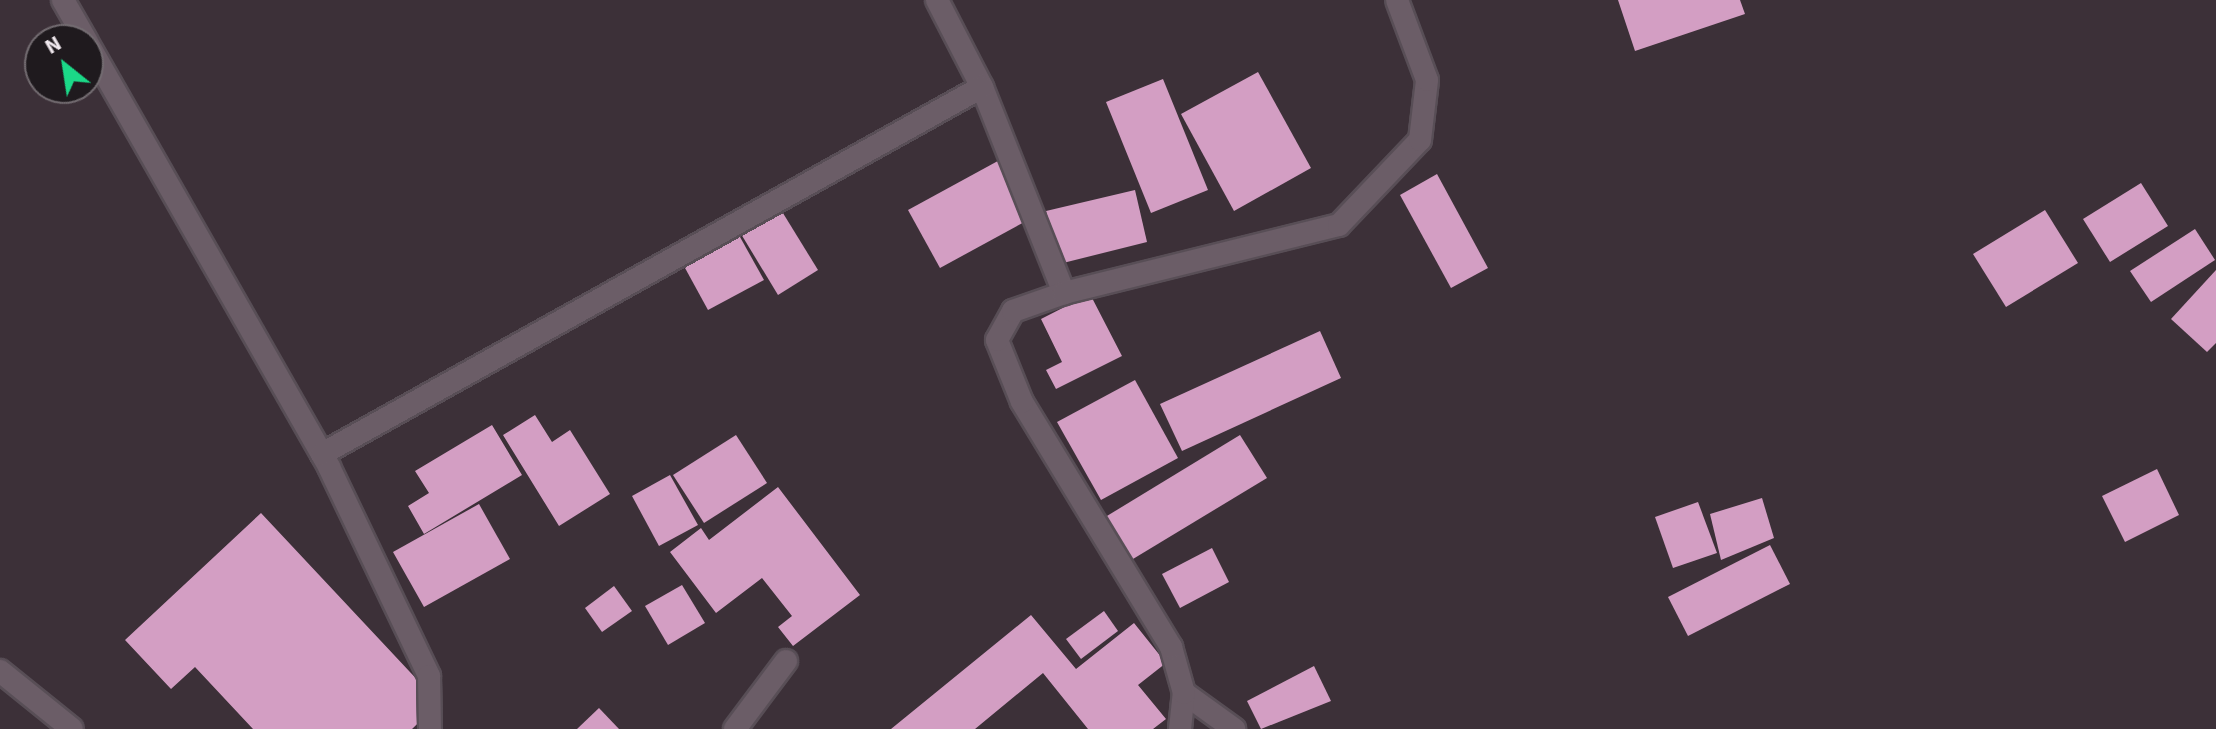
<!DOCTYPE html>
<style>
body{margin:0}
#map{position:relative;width:2216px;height:729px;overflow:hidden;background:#3c3038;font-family:"Source Sans 3",sans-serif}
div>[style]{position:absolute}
.building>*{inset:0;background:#d39ec3}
.roads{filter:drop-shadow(2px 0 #584e56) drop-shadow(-2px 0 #584e56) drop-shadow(0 2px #584e56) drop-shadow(0 -2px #584e56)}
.minor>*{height:22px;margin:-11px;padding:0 11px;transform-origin:11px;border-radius:11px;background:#6b5d67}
.tertiary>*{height:22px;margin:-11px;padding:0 11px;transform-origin:11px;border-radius:11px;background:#6b5d67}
span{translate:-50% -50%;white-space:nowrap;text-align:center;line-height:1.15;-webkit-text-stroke:8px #1f1a1e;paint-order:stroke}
.north{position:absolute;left:24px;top:24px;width:80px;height:80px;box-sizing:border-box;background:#1f1a1e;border:2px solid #736c71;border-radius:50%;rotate:330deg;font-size:22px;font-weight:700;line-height:32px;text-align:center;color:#f0e8ee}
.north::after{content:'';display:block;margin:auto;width:28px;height:36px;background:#1bd988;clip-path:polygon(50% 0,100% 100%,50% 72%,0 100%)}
</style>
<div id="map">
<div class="building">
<i style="clip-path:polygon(1618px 0,1740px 0,1745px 14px,1635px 51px)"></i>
<i style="clip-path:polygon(1258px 72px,1311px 168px,1234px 211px,1181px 114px)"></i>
<i style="clip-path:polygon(1163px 79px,1208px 190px,1151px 213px,1106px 102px)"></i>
<i style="clip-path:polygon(1007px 156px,1039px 214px,940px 268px,908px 210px)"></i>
<i style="clip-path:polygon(1437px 174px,1488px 268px,1451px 288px,1400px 195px)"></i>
<i style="clip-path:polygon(2141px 183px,2168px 226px,2110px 262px,2083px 219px)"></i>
<i style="clip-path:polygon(1135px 190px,1147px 242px,1059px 264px,1046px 211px)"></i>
<i style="clip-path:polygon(778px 205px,818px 270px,778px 295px,738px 229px)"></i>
<i style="clip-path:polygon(2045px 210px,2078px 263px,2006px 307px,1973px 254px)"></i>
<i style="clip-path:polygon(735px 228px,764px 280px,708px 310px,679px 257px)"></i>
<i style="clip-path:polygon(2195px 229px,2215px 260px,2151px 302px,2130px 271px)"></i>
<i style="clip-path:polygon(2216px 270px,2216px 343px,2207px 352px,2171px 319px)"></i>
<i style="clip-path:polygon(1090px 294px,1122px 356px,1056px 389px,1046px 370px,1062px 362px,1041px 319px)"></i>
<i style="clip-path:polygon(1320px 331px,1341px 378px,1182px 451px,1160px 404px)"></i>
<i style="clip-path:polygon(1135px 380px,1178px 458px,1101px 500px,1057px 422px)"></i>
<i style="clip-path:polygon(535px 415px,552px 442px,570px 430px,610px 494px,559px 526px,503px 435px)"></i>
<i style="clip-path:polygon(492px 425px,522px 475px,424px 534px,408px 506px,429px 493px,415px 471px)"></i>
<i style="clip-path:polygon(736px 435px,767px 483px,704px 523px,673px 475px)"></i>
<i style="clip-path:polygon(1240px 435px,1267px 478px,1128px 562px,1102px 519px)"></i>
<i style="clip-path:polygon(2157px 469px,2179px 515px,2125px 542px,2102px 496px)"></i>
<i style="clip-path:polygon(670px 475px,698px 525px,659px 546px,632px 496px)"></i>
<i style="clip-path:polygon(778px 487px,860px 595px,793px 646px,778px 627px,792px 616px,762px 578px,716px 613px,670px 552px,701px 528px,709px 540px)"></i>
<i style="clip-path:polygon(1762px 498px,1774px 538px,1721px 560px,1710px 514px)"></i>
<i style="clip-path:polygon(1698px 502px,1717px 553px,1673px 568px,1655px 517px)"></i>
<i style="clip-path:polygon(479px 504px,510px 559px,424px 607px,393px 552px)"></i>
<i style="clip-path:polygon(261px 513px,439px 703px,412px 729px,253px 729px,195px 667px,171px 689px,125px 640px)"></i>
<i style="clip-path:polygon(1770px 545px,1790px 584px,1688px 636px,1668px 597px)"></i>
<i style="clip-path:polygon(1212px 548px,1229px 582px,1180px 608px,1162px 574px)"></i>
<i style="clip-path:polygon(682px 585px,705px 623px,668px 645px,645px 606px)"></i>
<i style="clip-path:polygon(614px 586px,632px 611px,602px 632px,585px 608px)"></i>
<i style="clip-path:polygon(1104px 611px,1118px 631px,1081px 659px,1066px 639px)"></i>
<i style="clip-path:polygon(1031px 615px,1076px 669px,1134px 623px,1166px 663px,1138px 685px,1166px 719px,1153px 729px,1088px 729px,1043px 673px,975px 729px,891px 729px)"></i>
<i style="clip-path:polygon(1314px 666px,1331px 701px,1261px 729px,1247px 701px)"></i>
<i style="clip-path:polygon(599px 708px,619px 729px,577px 729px)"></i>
</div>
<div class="roads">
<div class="minor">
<i style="left:63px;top:0;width:46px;rotate:60.1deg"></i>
<i style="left:937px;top:0;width:98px;rotate:62.7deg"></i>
<i style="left:982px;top:87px;width:222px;rotate:68.3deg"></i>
<i style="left:88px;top:44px;width:487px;rotate:60.3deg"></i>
<i style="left:329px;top:467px;width:232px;rotate:64.4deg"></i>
<i style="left:429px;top:676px;width:53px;rotate:88.9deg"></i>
<i style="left:322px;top:454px;width:755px;rotate:-29.08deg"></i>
<i style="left:1184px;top:693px;width:62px;rotate:35.8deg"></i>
<i style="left:735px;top:729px;width:85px;rotate:-53.1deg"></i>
<i style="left:1180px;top:729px;width:36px;rotate:-84deg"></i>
<i style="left:1184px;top:693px;width:48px;rotate:-105.8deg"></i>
<i style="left:1171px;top:647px;width:287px;rotate:-121.3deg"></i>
<i style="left:1022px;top:402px;width:67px;rotate:-112deg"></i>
<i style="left:997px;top:340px;width:33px;rotate:-61deg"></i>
<i style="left:1013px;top:311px;width:54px;rotate:-19.4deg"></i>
<i style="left:1064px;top:293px;width:283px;rotate:-13.9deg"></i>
<i style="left:1339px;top:225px;width:117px;rotate:-46.4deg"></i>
<i style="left:1420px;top:140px;width:60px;rotate:-83.3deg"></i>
<i style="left:1427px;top:80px;width:85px;rotate:-110.6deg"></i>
</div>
<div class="tertiary">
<i style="left:0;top:671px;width:92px;rotate:38.9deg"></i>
</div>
</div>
<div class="north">N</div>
</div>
